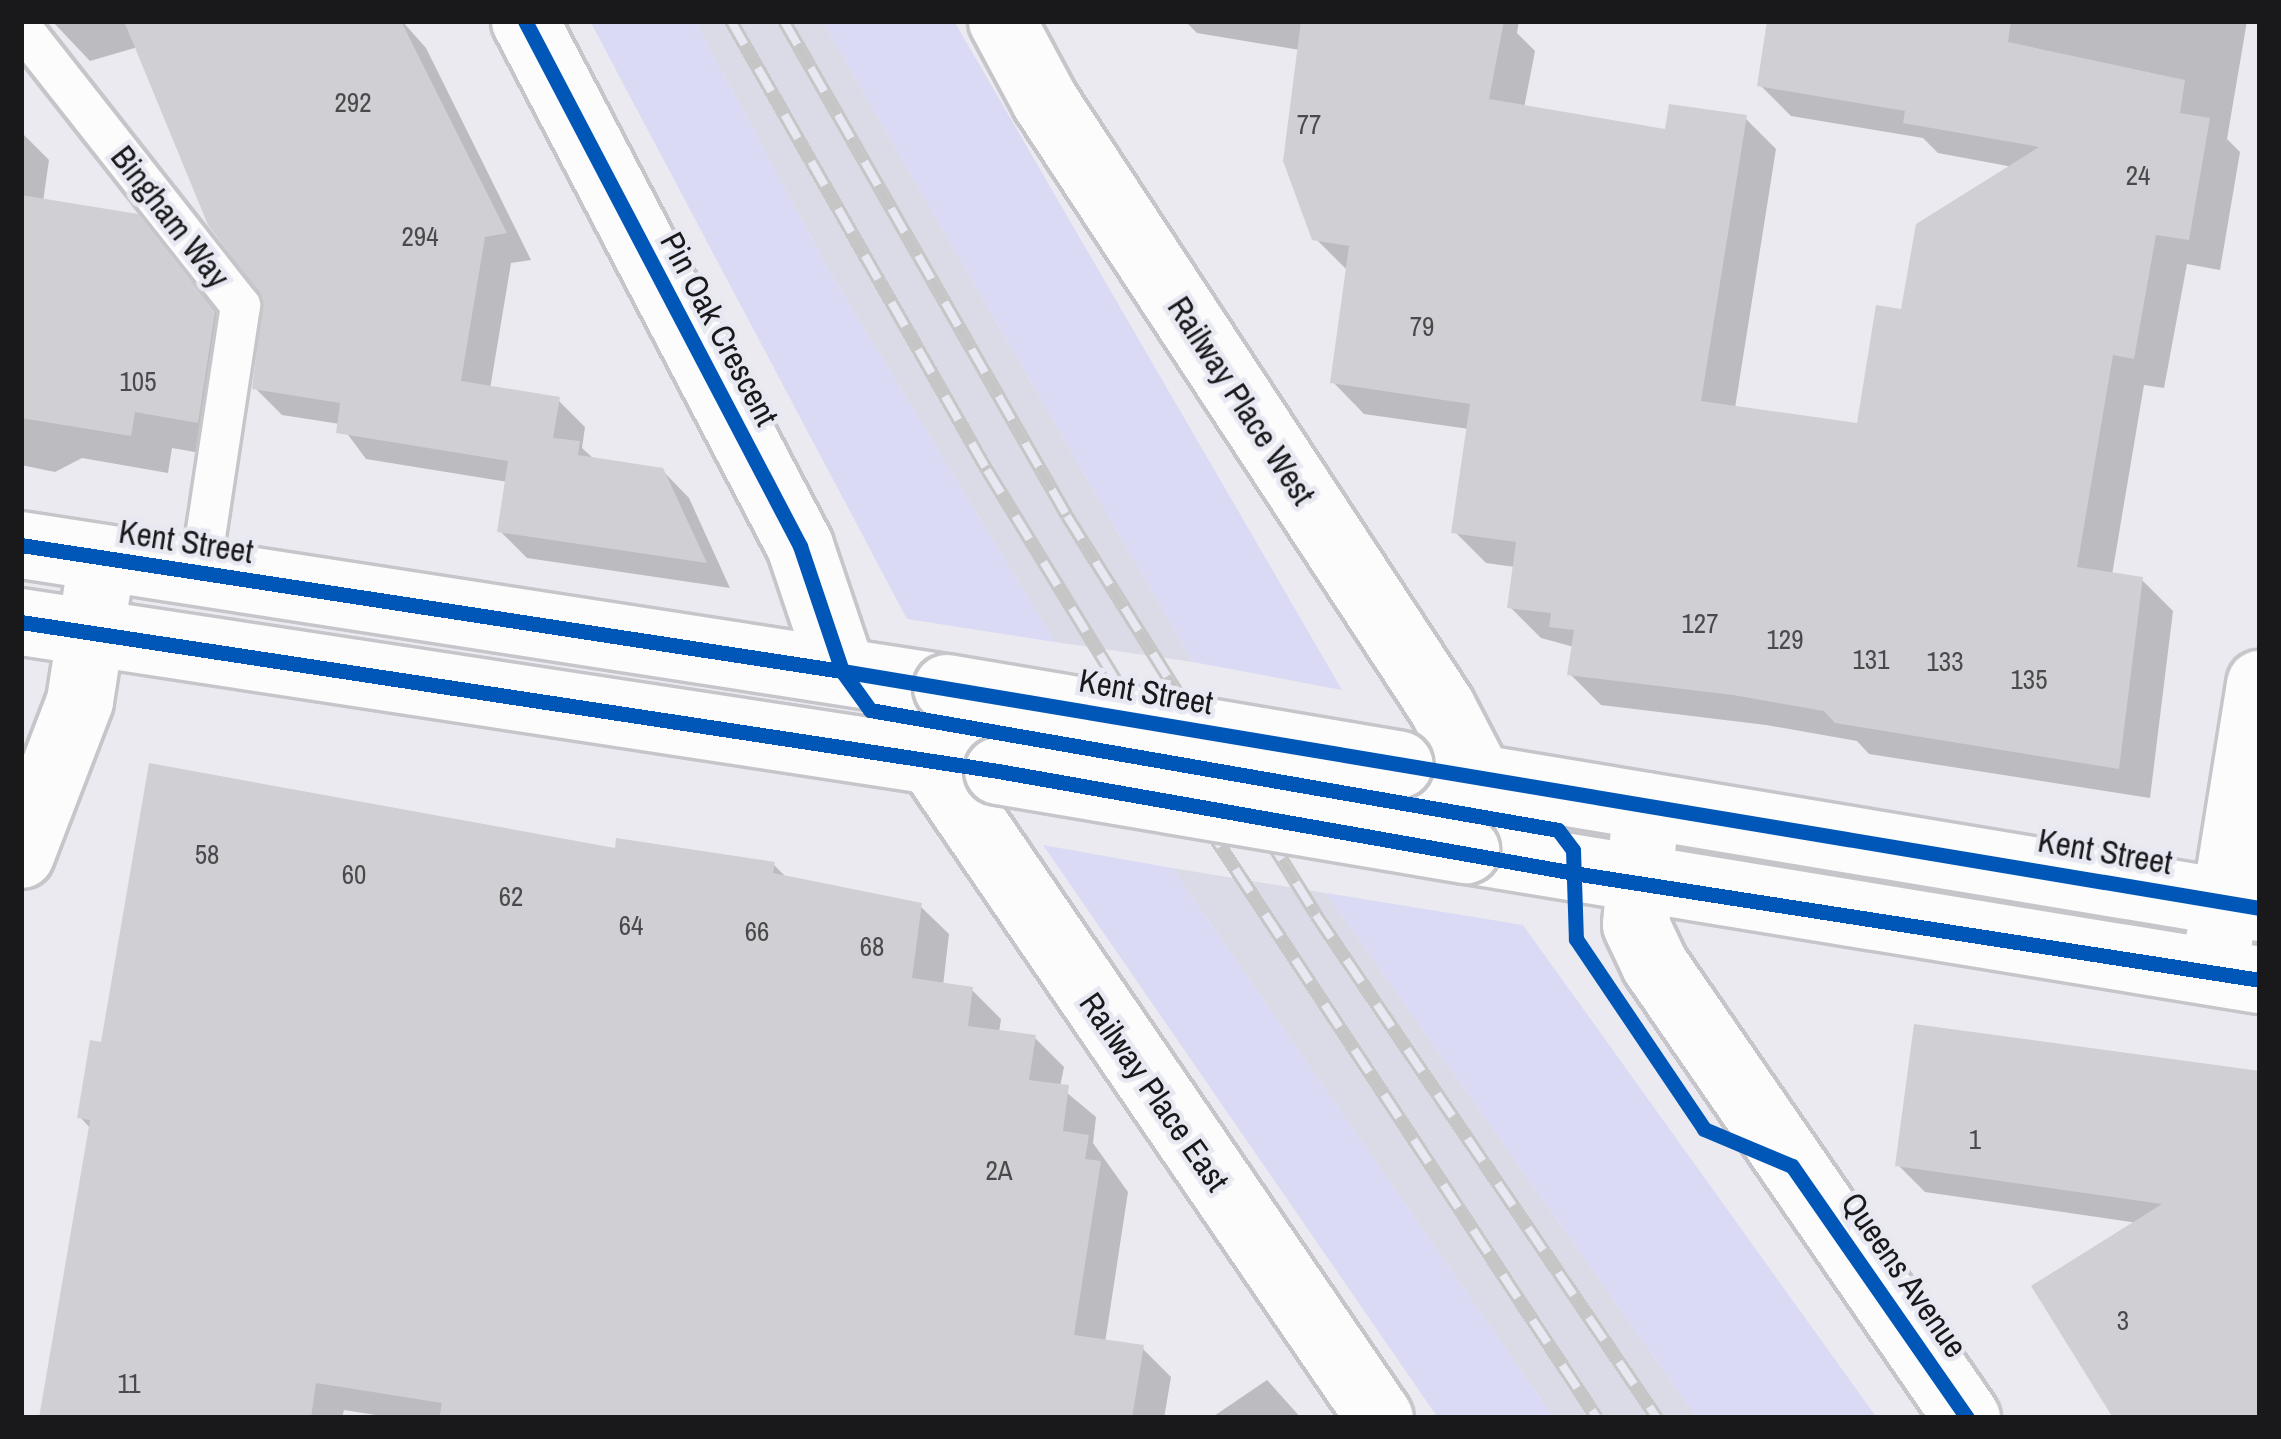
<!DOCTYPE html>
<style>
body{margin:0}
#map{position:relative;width:2281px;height:1439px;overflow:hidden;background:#eaeaf0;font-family:"Archivo Narrow",sans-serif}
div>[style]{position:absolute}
.built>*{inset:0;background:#dbdbe7}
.green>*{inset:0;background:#dadaf5}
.shadow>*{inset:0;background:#0003}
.building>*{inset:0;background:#d0d0d4}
.roads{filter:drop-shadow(3px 0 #c6c6ca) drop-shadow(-3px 0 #c6c6ca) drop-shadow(0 3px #c6c6ca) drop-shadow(0 -3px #c6c6ca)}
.lane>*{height:39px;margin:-19.5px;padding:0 19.5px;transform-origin:19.5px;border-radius:19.5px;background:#fcfcfd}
.street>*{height:66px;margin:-33px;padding:0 33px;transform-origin:33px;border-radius:33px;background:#fcfcfd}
.secondary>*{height:66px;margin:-33px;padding:0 33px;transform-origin:33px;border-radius:33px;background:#fcfcfd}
.rail>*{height:14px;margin-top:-7px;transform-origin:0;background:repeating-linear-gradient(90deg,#e8e8f2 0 27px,#c6c6c7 0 54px);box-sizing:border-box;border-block:3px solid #c6c6c7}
.bridges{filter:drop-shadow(3px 0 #c6c6ca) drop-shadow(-3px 0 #c6c6ca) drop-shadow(0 3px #c6c6ca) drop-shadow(0 -3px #c6c6ca)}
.secondary-bridge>*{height:66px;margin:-33px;padding:0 33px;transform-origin:33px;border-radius:33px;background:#fcfcfd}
.cycleway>*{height:15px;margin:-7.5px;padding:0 7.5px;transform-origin:7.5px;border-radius:7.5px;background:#0057b8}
span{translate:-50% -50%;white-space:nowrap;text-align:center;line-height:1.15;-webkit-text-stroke:9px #e8e8f2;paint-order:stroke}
.number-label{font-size:27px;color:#4a4a4d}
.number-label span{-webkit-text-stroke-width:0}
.street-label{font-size:33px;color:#19191c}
.frame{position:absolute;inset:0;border:24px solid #19191c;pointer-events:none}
</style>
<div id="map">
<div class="built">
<i style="clip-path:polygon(695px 21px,822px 21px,1193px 662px,1055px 642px,827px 267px)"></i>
<i style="clip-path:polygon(1172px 868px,1326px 893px,1697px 1418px,1554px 1418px)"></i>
</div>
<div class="green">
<i style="clip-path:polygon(590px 21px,695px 21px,827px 267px,1055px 642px,907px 619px)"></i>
<i style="clip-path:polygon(822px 21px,954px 21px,1342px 690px,1193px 662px)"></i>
<i style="clip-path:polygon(1043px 845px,1172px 868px,1554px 1418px,1438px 1418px)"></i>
<i style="clip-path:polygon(1326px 893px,1523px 925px,1877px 1418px,1697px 1418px)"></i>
</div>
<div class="shadow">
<i style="clip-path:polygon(52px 21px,402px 21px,426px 48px,531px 260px,511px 263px,490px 389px,558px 400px,585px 427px,582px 448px,595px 460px,662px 470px,689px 498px,730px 588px,527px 558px,500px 531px,508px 482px,366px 459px,340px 424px,282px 415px,255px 388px,266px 297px,138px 47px,90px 61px)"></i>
<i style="clip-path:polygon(1185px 21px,1519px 21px,1517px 33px,1535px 51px,1524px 108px,1668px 132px,1745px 118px,1776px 149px,1735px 408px,1859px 426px,1904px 313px,2013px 167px,1938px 153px,1923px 138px,1791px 116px,1760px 85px,1770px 21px,2247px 21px,2227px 139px,2240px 152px,2220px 270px,2187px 264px,2164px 388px,2144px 385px,2112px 575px,2142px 580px,2173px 611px,2150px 798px,1869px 754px,1857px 741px,1766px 725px,1601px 705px,1570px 674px,1574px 647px,1541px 638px,1510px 607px,1515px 567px,1486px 563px,1455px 532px,1469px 429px,1364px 414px,1333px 382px,1347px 270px,1315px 238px,1300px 50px,1197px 33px)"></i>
<i style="clip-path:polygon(21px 132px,49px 160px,43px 202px,136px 217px,251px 352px,235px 459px,172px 448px,168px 473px,82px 458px,55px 472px,21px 465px)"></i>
<i style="clip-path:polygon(618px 851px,774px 865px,788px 879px,920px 906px,949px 934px,943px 986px,972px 990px,1001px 1019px,999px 1033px,1035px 1038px,1064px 1067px,1060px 1087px,1096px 1117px,1093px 1143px,1128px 1192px,1105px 1343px,1142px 1348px,1171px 1377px,1164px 1418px,395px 1418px,344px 1410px,342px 1418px,42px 1418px,91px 1129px,80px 1117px,104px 1046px)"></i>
<i style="clip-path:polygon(1898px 1165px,2260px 1214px,2260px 1418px,2117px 1418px,2138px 1223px,1925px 1192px)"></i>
<i style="clip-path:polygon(1267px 1380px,1301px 1418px,1211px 1418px)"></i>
</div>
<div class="building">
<i style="clip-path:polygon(124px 21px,401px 21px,507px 233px,485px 237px,461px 381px,560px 397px,553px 438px,580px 441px,578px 455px,663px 468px,707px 563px,497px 532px,508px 461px,336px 433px,340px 403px,252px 389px,263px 298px,208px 225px)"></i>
<i style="clip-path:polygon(1301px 21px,1504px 21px,1489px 99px,1665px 129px,1669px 104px,1747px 115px,1701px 401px,1857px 423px,1876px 305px,1901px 309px,1916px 224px,2039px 147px,1903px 123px,1905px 111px,1757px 86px,1767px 21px,2011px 21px,2008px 42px,2185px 80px,2180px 113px,2210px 118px,2189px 240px,2156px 235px,2134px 359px,2113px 355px,2077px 567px,2143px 577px,2119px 769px,1835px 723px,1824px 711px,1733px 695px,1567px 675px,1574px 630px,1549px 627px,1551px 613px,1507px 608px,1516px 542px,1451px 533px,1470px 404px,1330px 383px,1349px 246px,1312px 240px,1283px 161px)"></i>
<i style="clip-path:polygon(21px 195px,138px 214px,215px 312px,198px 423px,135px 412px,131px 436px,21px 418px)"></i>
<i style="clip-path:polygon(149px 763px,615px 848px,616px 838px,775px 862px,773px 873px,922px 903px,912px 978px,973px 987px,968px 1026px,1036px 1035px,1029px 1080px,1069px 1085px,1063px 1131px,1089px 1135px,1085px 1159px,1101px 1161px,1074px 1335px,1144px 1345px,1132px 1418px,439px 1418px,442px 1403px,316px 1383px,311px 1418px,39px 1418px,90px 1120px,77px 1118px,90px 1040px,101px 1042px)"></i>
<i style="clip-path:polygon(1914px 1024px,2260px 1071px,2260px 1418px,2113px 1418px,2031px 1286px,2162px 1204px,1895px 1166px)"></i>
</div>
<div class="roads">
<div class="lane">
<i style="left:21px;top:27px;width:354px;rotate:51.8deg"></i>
<i style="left:240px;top:305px;width:274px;rotate:98.6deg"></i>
</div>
<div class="street">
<i style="left:1002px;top:21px;width:91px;rotate:61.7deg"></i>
<i style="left:1045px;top:101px;width:724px;rotate:56.77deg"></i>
<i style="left:1442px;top:707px;width:82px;rotate:62.5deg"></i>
<i style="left:932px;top:762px;width:794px;rotate:55.67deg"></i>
<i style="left:1646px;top:806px;width:119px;rotate:94.8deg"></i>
<i style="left:1636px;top:925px;width:44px;rotate:64.6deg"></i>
<i style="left:1655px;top:965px;width:550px;rotate:55.44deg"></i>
<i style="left:21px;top:855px;width:165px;rotate:-69deg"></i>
<i style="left:80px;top:701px;width:144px;rotate:-81.2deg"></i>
<i style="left:2214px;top:972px;width:292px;rotate:-80.9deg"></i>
</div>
<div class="secondary">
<i style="left:525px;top:21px;width:593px;rotate:62.35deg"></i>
<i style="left:800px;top:546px;width:132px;rotate:71.4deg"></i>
<i style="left:21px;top:545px;width:937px;rotate:8.78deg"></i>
<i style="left:21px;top:622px;width:988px;rotate:8.67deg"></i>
<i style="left:1400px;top:765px;width:872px;rotate:9.44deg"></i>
<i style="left:1466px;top:850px;width:805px;rotate:9.3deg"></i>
</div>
</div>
<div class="rail">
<i style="left:731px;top:21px;width:517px;rotate:60.31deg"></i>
<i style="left:987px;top:470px;width:362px;rotate:58.5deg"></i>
<i style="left:1176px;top:779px;width:765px;rotate:56.62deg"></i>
<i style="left:784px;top:21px;width:570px;rotate:60.24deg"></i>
<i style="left:1067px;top:516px;width:470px;rotate:58deg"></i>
<i style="left:1316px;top:915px;width:608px;rotate:55.87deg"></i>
</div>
<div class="bridges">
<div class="secondary-bridge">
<i style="left:947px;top:688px;width:459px;rotate:9.6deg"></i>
<i style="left:998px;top:771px;width:475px;rotate:9.6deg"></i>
</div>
</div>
<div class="cycleway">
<i style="left:525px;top:21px;width:593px;rotate:62.35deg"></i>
<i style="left:800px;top:546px;width:132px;rotate:71.4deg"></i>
<i style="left:842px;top:671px;width:48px;rotate:54.3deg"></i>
<i style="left:870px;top:710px;width:698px;rotate:9.89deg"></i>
<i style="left:1558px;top:830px;width:25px;rotate:53deg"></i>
<i style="left:1573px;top:850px;width:89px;rotate:88.1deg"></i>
<i style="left:1576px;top:939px;width:229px;rotate:56deg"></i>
<i style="left:1704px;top:1129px;width:95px;rotate:22.8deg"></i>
<i style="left:1792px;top:1166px;width:307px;rotate:55.2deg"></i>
<i style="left:21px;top:545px;width:831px;rotate:8.73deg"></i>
<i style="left:842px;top:671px;width:1438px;rotate:9.49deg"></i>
<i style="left:21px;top:622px;width:988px;rotate:8.67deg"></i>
<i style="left:998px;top:771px;width:597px;rotate:10.03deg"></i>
<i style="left:1586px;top:875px;width:682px;rotate:8.85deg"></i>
</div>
<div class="number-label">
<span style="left:353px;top:103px">292</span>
<span style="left:1309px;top:125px">77</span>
<span style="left:2138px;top:176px">24</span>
<span style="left:420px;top:237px">294</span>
<span style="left:1422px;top:327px">79</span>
<span style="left:138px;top:382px">105</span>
<span style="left:1700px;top:624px">127</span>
<span style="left:1785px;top:640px">129</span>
<span style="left:1871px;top:660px">131</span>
<span style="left:1945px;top:662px">133</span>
<span style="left:2029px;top:680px">135</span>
<span style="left:207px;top:855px">58</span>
<span style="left:354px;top:875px">60</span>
<span style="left:511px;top:897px">62</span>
<span style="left:631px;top:926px">64</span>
<span style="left:757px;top:932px">66</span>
<span style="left:872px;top:947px">68</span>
<span style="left:1975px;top:1140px">1</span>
<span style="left:999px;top:1171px">2A</span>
<span style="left:2123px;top:1321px">3</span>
<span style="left:129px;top:1384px">11</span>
</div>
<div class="street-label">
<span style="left:170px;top:217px;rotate:52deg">Bingham Way</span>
<span style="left:719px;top:329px;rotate:62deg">Pin Oak Crescent</span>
<span style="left:1241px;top:401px;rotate:57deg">Railway Place West</span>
<span style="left:186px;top:542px;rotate:9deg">Kent Street</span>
<span style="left:1146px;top:692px;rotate:10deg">Kent Street</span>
<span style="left:2105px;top:852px;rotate:10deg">Kent Street</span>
<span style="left:1154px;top:1092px;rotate:55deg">Railway Place East</span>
<span style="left:1904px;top:1275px;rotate:55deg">Queens Avenue</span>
</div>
<div class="frame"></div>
</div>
